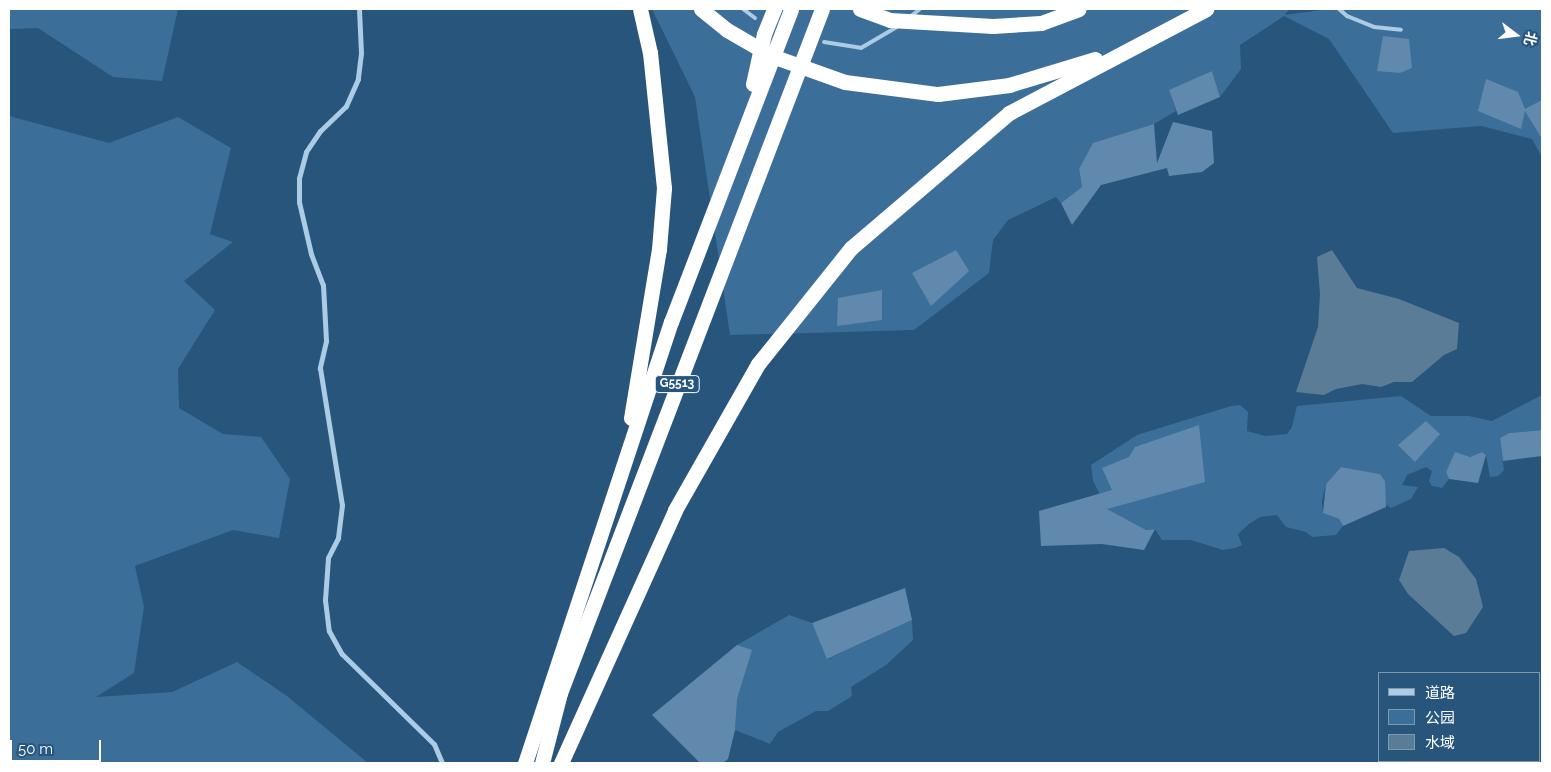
<!DOCTYPE html>
<meta charset="utf-8">
<style>
body{margin:0}
#map{position:relative;width:1551px;height:772px;overflow:hidden;background:#27557c;font-family:Raleway,"Noto Sans SC",sans-serif}
div>[style]{position:absolute}
.green>*{inset:0;background:#3b6e99}
.water>*{inset:0;background:#5b7c97}
.building>*{inset:0;background:#6089ad}
.service>*{height:4px;margin:-2px;padding:0 2px;transform-origin:2px;border-radius:2px;background:#accbe4}
.minor>*{height:5px;margin:-2.5px;padding:0 2.5px;transform-origin:2.5px;border-radius:2.5px;background:#accbe4}
.motorway>*{height:15px;margin:-7.5px;padding:0 7.5px;transform-origin:7.5px;border-radius:7.5px;background:#fff}
.motorway-bridge>*{height:15px;margin:-7.5px;padding:0 7.5px;transform-origin:7.5px;border-radius:7.5px;background:#fff}
span{translate:-50% -50%;white-space:nowrap;text-align:center;line-height:1.15;-webkit-text-stroke:5px #27557c;paint-order:stroke}
.shield-label span{padding:1px 4px;background:#27557c;border:1px solid;border-radius:4px;-webkit-text-stroke-width:0}
.shield-label{font-size:12px;color:#fff;font-weight:700}
.frame{position:absolute;inset:0;border:10px solid #fff;pointer-events:none}
.legend{position:absolute;left:1378px;top:672px;width:162px;height:90px;box-sizing:border-box;background:#27557c;border:1px solid #7d99b0;margin:0;padding:6px 9px;list-style:none;font-size:15px;color:#fff}
.legend li{display:flex;align-items:center;gap:10px;height:25px}
.legend b{width:25px;border:1px solid #7d99b0}
.north{position:absolute;left:1491px;top:10px;width:50px;height:50px;-webkit-text-stroke:4px #27557c;paint-order:stroke;rotate:105deg;font-size:14px;font-weight:700;line-height:20px;text-align:center;color:#fff}
.north::after{content:'';display:block;margin:auto;width:18px;height:22px;background:#fff;clip-path:polygon(50% 0,100% 100%,50% 72%,0 100%)}
.scale{position:absolute;left:10px;top:740px;width:91px;height:22px;box-sizing:border-box;border:2px solid #fff;border-top:0;padding-left:6px;font-size:15px;line-height:18px;white-space:nowrap;color:#fff;-webkit-text-stroke:4px #27557c;paint-order:stroke}
</style>
<div id="map">
<div class="green">
<i style="clip-path:polygon(9px 9px,178px 9px,162px 81px,113px 77px,38px 28px,9px 29px)"></i>
<i style="clip-path:polygon(652px 9px,1289px 9px,1285px 15px,1328px 9px,1542px 9px,1542px 157px,1532px 139px,1481px 126px,1393px 133px,1329px 39px,1284px 16px,1240px 45px,1241px 69px,1220px 97px,1212px 71px,1170px 92px,1176px 111px,1154px 124px,1093px 144px,1079px 169px,1082px 187px,1061px 203px,1056px 197px,1008px 220px,993px 240px,989px 273px,914px 330px,730px 335px,695px 97px)"></i>
<i style="clip-path:polygon(9px 116px,109px 143px,178px 117px,231px 148px,210px 234px,233px 242px,184px 281px,215px 310px,178px 369px,179px 408px,223px 434px,261px 437px,290px 479px,279px 538px,233px 530px,135px 566px,144px 607px,134px 673px,96px 697px,172px 692px,237px 662px,287px 696px,368px 763px,9px 763px)"></i>
<i style="clip-path:polygon(1542px 395px,1542px 430px,1509px 433px,1500px 438px,1504px 470px,1498px 476px,1490px 477px,1486px 455px,1482px 452px,1470px 457px,1455px 453px,1446px 472px,1449px 479px,1442px 488px,1432px 486px,1429px 481px,1432px 471px,1426px 467px,1407px 475px,1402px 485px,1418px 487px,1411px 499px,1391px 508px,1384px 503px,1385px 481px,1380px 474px,1341px 467px,1326px 484px,1322px 501px,1323px 513px,1339px 519px,1343px 526px,1336px 535px,1312px 537px,1306px 532px,1286px 527px,1277px 515px,1260px 517px,1249px 524px,1238px 534px,1242px 545px,1235px 548px,1223px 550px,1191px 540px,1162px 540px,1155px 529px,1146px 530px,1114px 515px,1113px 520px,1093px 481px,1091px 465px,1137px 435px,1231px 406px,1240px 405px,1248px 412px,1247px 431px,1265px 436px,1287px 434px,1292px 427px,1297px 406px,1401px 396px,1431px 416px,1469px 416px,1492px 421px)"></i>
<i style="clip-path:polygon(789px 615px,812px 623px,828px 659px,912px 620px,913px 640px,886px 665px,851px 687px,852px 696px,828px 711px,816px 711px,778px 732px,770px 744px,735px 730px,737px 645px)"></i>
</div>
<div class="water">
<i style="clip-path:polygon(1332px 250px,1357px 288px,1399px 299px,1459px 323px,1457px 349px,1444px 355px,1412px 382px,1394px 382px,1381px 387px,1362px 384px,1336px 389px,1324px 395px,1296px 392px,1318px 327px,1320px 294px,1317px 257px)"></i>
<i style="clip-path:polygon(1444px 548px,1459px 557px,1476px 579px,1483px 607px,1466px 633px,1454px 636px,1408px 594px,1399px 580px,1409px 551px)"></i>
</div>
<div class="building">
<i style="clip-path:polygon(1383px 36px,1409px 39px,1412px 68px,1400px 73px,1377px 71px)"></i>
<i style="clip-path:polygon(1212px 71px,1220px 97px,1178px 115px,1169px 90px)"></i>
<i style="clip-path:polygon(1486px 79px,1518px 92px,1525px 109px,1542px 100px,1542px 139px,1525px 111px,1521px 129px,1478px 111px)"></i>
<i style="clip-path:polygon(1173px 122px,1212px 131px,1214px 163px,1202px 172px,1169px 176px,1167px 168px,1101px 185px,1072px 225px,1061px 203px,1082px 187px,1079px 169px,1093px 143px,1154px 124px,1157px 163px)"></i>
<i style="clip-path:polygon(956px 250px,969px 271px,931px 306px,912px 273px)"></i>
<i style="clip-path:polygon(882px 290px,882px 320px,837px 326px,838px 298px)"></i>
<i style="clip-path:polygon(1426px 421px,1440px 434px,1415px 462px,1398px 445px)"></i>
<i style="clip-path:polygon(1199px 425px,1205px 482px,1107px 509px,1146px 530px,1155px 529px,1144px 550px,1102px 544px,1041px 546px,1039px 511px,1112px 490px,1102px 468px,1129px 457px,1135px 447px)"></i>
<i style="clip-path:polygon(1542px 430px,1542px 456px,1503px 461px,1500px 438px,1509px 433px)"></i>
<i style="clip-path:polygon(1455px 452px,1470px 457px,1482px 452px,1486px 455px,1478px 483px,1449px 479px,1446px 472px)"></i>
<i style="clip-path:polygon(1341px 467px,1380px 474px,1385px 481px,1386px 507px,1343px 526px,1339px 519px,1323px 513px,1326px 484px)"></i>
<i style="clip-path:polygon(905px 588px,912px 620px,827px 659px,812px 623px)"></i>
<i style="clip-path:polygon(737px 645px,752px 650px,737px 699px,735px 730px,728px 759px,723px 763px,700px 763px,652px 715px)"></i>
</div>
<div class="service">
<i style="left:743px;top:9px;width:15px;rotate:37deg"></i>
<i style="left:1339px;top:9px;width:11px;rotate:41deg"></i>
<i style="left:1347px;top:16px;width:29px;rotate:22deg"></i>
<i style="left:1374px;top:27px;width:27px;rotate:6deg"></i>
<i style="left:911px;top:16px;width:11px;rotate:-38deg"></i>
<i style="left:824px;top:42px;width:37px;rotate:9deg"></i>
<i style="left:861px;top:48px;width:45px;rotate:-30.5deg"></i>
</div>
<div class="minor">
<i style="left:359px;top:9px;width:44px;rotate:87.4deg"></i>
<i style="left:361px;top:53px;width:26px;rotate:97deg"></i>
<i style="left:358px;top:79px;width:30px;rotate:114deg"></i>
<i style="left:346px;top:106px;width:36px;rotate:136deg"></i>
<i style="left:320px;top:131px;width:25px;rotate:124deg"></i>
<i style="left:306px;top:152px;width:27px;rotate:105deg"></i>
<i style="left:299px;top:178px;width:24px;rotate:90deg"></i>
<i style="left:299px;top:202px;width:53px;rotate:77deg"></i>
<i style="left:311px;top:254px;width:33px;rotate:69deg"></i>
<i style="left:323px;top:285px;width:56px;rotate:86.9deg"></i>
<i style="left:326px;top:341px;width:28px;rotate:103deg"></i>
<i style="left:320px;top:368px;width:139px;rotate:80.9deg"></i>
<i style="left:342px;top:505px;width:33px;rotate:97deg"></i>
<i style="left:338px;top:538px;width:22px;rotate:117deg"></i>
<i style="left:328px;top:558px;width:42px;rotate:94.1deg"></i>
<i style="left:325px;top:600px;width:31px;rotate:83deg"></i>
<i style="left:329px;top:631px;width:26px;rotate:61deg"></i>
<i style="left:342px;top:654px;width:129px;rotate:44.4deg"></i>
<i style="left:434px;top:744px;width:21px;rotate:67deg"></i>
</div>
<div class="motorway">
<i style="left:993px;top:26px;width:48px;rotate:-3.6deg"></i>
<i style="left:1041px;top:23px;width:40px;rotate:-20.2deg"></i>
<i style="left:845px;top:82px;width:94px;rotate:7.4deg"></i>
<i style="left:938px;top:94px;width:72px;rotate:-7.2deg"></i>
<i style="left:1009px;top:85px;width:90px;rotate:-16.8deg"></i>
<i style="left:753px;top:84px;width:51px;rotate:-77.6deg"></i>
<i style="left:764px;top:34px;width:27px;rotate:-68deg"></i>
<i style="left:631px;top:418px;width:171px;rotate:-80.6deg"></i>
<i style="left:659px;top:249px;width:61px;rotate:-85.3deg"></i>
<i style="left:664px;top:188px;width:136px;rotate:-95.9deg"></i>
<i style="left:650px;top:53px;width:45px;rotate:-102.8deg"></i>
<i style="left:525px;top:763px;width:465px;rotate:-71.7deg"></i>
<i style="left:671px;top:322px;width:335px;rotate:-69deg"></i>
<i style="left:542px;top:763px;width:72px;rotate:-75.6deg"></i>
<i style="left:560px;top:693px;width:732px;rotate:-69.04deg"></i>
<i style="left:561px;top:763px;width:277px;rotate:-65.7deg"></i>
<i style="left:675px;top:510px;width:168px;rotate:-60.4deg"></i>
<i style="left:758px;top:364px;width:149px;rotate:-51.3deg"></i>
<i style="left:851px;top:248px;width:208px;rotate:-40.5deg"></i>
<i style="left:1009px;top:113px;width:223px;rotate:-27.8deg"></i>
</div>
<div class="motorway-bridge">
<i style="left:701px;top:9px;width:33px;rotate:39deg"></i>
<i style="left:727px;top:30px;width:52px;rotate:30deg"></i>
<i style="left:772px;top:56px;width:77px;rotate:19.6deg"></i>
<i style="left:860px;top:9px;width:32px;rotate:20deg"></i>
<i style="left:890px;top:20px;width:103px;rotate:3.3deg"></i>
</div>
<div class="shield-label">
<span style="left:677px;top:384px">G5513</span>
</div>
<div class="frame"></div>
<ul class="legend">
<li><b style="height:6px;background:#accbe4"></b>道路</li>
<li><b style="height:14px;background:#3b6e99"></b>公园</li>
<li><b style="height:14px;background:#5b7c97"></b>水域</li>
</ul>
<div class="north">北</div>
<div class="scale">50 m</div>
</div>
